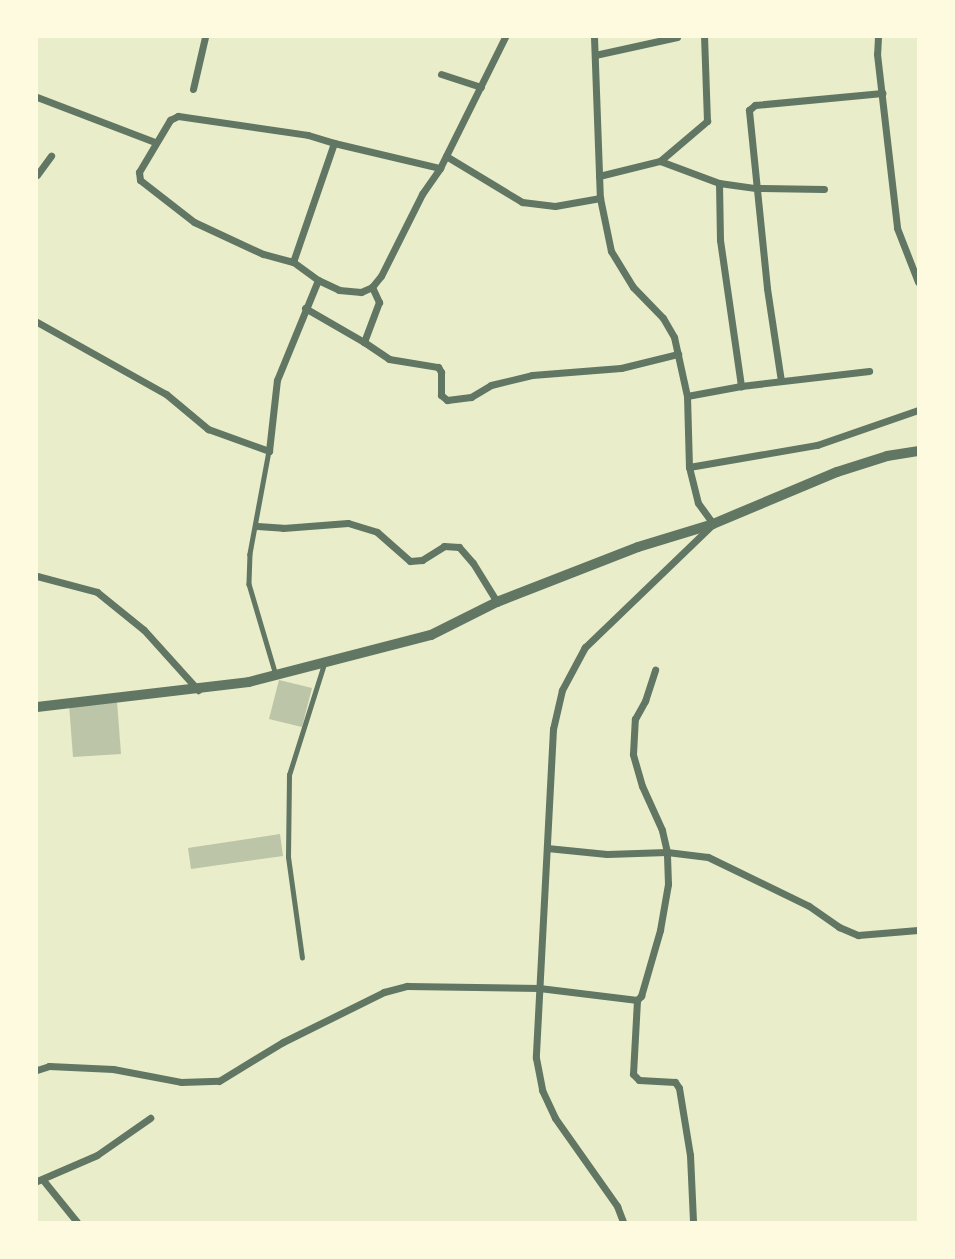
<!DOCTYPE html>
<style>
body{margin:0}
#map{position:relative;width:955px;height:1259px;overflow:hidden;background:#e9edc9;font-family:"DM Sans",sans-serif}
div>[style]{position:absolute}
.building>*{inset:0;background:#bcc5a7}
.service>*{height:4.5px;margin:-2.25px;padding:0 2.25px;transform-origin:2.25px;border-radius:2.25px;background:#617663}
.minor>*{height:7px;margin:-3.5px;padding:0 3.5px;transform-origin:3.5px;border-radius:3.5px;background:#617663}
.tertiary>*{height:10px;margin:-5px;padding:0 5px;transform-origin:5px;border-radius:5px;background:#617663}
span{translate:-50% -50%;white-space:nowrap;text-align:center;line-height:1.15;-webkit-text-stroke:5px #fefae0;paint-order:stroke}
.frame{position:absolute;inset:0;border:38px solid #fefae0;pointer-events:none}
</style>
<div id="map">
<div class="building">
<i style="clip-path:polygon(279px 680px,312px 688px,302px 727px,269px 719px)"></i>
<i style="clip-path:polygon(117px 701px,121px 754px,73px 757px,69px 704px)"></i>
<i style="clip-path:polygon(280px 834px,283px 856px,191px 869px,188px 848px)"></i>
</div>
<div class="service">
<i style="left:269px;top:451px;width:105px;rotate:100.5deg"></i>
<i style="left:250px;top:554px;width:30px;rotate:92deg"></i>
<i style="left:249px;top:584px;width:95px;rotate:73.5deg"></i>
<i style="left:302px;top:958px;width:102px;rotate:-97.9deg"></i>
<i style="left:288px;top:857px;width:82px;rotate:-89.3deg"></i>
<i style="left:289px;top:775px;width:116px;rotate:-72.5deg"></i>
</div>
<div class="minor">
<i style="left:594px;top:37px;width:161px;rotate:87.9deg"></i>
<i style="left:600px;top:198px;width:54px;rotate:78.3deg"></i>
<i style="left:611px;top:251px;width:42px;rotate:58.6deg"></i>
<i style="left:633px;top:287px;width:43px;rotate:45.9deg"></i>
<i style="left:663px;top:318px;width:22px;rotate:60deg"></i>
<i style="left:674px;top:337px;width:60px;rotate:77.6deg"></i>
<i style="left:687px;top:396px;width:71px;rotate:88.4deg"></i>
<i style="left:689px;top:467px;width:37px;rotate:76deg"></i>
<i style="left:698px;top:503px;width:26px;rotate:54deg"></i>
<i style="left:713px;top:524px;width:178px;rotate:136.1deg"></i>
<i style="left:585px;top:647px;width:49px;rotate:118.1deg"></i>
<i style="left:562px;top:690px;width:40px;rotate:103deg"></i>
<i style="left:553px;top:729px;width:329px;rotate:93deg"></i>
<i style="left:536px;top:1058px;width:33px;rotate:79deg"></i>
<i style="left:542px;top:1090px;width:31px;rotate:65deg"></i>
<i style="left:555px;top:1118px;width:108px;rotate:54.8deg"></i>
<i style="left:617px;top:1206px;width:17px;rotate:69deg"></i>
<i style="left:878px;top:37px;width:17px;rotate:93deg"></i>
<i style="left:877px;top:54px;width:175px;rotate:83.4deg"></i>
<i style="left:897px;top:228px;width:58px;rotate:68.7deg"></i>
<i style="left:595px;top:55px;width:84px;rotate:-12.4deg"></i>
<i style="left:441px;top:74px;width:42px;rotate:18deg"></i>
<i style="left:193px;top:89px;width:53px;rotate:-77deg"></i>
<i style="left:37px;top:97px;width:126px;rotate:20.9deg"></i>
<i style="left:446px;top:156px;width:89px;rotate:31.2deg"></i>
<i style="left:522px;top:202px;width:33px;rotate:7deg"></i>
<i style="left:555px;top:206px;width:46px;rotate:-10.1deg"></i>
<i style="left:660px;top:161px;width:62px;rotate:-40.4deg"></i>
<i style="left:707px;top:121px;width:84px;rotate:-92deg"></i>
<i style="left:37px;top:175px;width:24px;rotate:-54deg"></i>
<i style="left:599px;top:176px;width:63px;rotate:-13.8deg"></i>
<i style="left:660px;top:161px;width:63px;rotate:20.4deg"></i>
<i style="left:719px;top:183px;width:37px;rotate:8deg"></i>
<i style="left:756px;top:188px;width:68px;rotate:0.8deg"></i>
<i style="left:719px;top:183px;width:57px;rotate:89deg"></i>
<i style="left:720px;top:240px;width:148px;rotate:81.8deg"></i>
<i style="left:293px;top:262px;width:126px;rotate:-71deg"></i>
<i style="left:334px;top:143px;width:109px;rotate:13.3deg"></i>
<i style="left:440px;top:168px;width:146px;rotate:-63.6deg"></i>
<i style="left:318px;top:280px;width:23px;rotate:25deg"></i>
<i style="left:339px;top:290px;width:22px;rotate:5deg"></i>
<i style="left:361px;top:292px;width:12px;rotate:-24deg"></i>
<i style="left:372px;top:287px;width:14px;rotate:-51deg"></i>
<i style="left:381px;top:276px;width:92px;rotate:-63.4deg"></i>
<i style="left:422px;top:194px;width:32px;rotate:-55deg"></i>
<i style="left:372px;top:287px;width:17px;rotate:65deg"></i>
<i style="left:379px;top:302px;width:43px;rotate:110.6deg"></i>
<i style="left:364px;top:342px;width:30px;rotate:34deg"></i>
<i style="left:389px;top:359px;width:50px;rotate:9.3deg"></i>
<i style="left:438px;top:367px;width:6px;rotate:59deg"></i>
<i style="left:441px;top:372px;width:23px;rotate:90deg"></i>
<i style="left:441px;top:395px;width:8px;rotate:40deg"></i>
<i style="left:447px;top:400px;width:24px;rotate:-7deg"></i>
<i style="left:471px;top:397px;width:23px;rotate:-31deg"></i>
<i style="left:491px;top:385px;width:42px;rotate:-13.7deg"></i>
<i style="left:532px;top:375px;width:89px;rotate:-4.5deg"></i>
<i style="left:621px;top:368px;width:59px;rotate:-13.8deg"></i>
<i style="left:305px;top:308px;width:68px;rotate:30deg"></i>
<i style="left:37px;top:322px;width:148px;rotate:29.2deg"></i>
<i style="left:166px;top:394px;width:55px;rotate:39.8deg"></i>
<i style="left:208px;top:429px;width:65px;rotate:19.8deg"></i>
<i style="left:269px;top:451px;width:71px;rotate:-83.6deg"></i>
<i style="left:277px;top:380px;width:108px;rotate:-67.7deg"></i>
<i style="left:318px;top:280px;width:31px;rotate:-144deg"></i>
<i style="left:293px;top:262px;width:31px;rotate:-165deg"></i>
<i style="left:263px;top:254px;width:76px;rotate:-155.1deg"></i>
<i style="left:194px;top:222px;width:68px;rotate:-142.1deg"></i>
<i style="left:140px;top:180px;width:8px;rotate:-97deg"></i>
<i style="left:139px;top:172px;width:61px;rotate:-59.2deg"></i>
<i style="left:170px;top:120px;width:9px;rotate:-27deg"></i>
<i style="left:178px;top:116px;width:131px;rotate:8.3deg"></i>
<i style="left:308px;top:135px;width:27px;rotate:17deg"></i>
<i style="left:781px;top:381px;width:94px;rotate:-98.6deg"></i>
<i style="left:767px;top:288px;width:179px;rotate:-95.8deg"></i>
<i style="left:749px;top:110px;width:8px;rotate:-40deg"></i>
<i style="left:755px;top:105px;width:128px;rotate:-5.4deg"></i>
<i style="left:687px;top:396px;width:55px;rotate:-10.5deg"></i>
<i style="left:741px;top:386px;width:129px;rotate:-6.7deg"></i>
<i style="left:689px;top:467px;width:130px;rotate:-9.8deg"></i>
<i style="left:817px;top:445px;width:107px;rotate:-19.1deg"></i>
<i style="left:257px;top:526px;width:26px;rotate:4deg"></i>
<i style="left:283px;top:528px;width:65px;rotate:-4.4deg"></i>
<i style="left:348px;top:523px;width:30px;rotate:17deg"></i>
<i style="left:377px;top:532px;width:44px;rotate:41.3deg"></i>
<i style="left:410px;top:561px;width:12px;rotate:-5deg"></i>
<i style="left:422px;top:560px;width:26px;rotate:-32deg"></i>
<i style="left:444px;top:546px;width:15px;rotate:4deg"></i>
<i style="left:459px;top:547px;width:21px;rotate:49deg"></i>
<i style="left:473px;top:563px;width:46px;rotate:58.4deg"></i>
<i style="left:37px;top:576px;width:62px;rotate:14.9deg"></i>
<i style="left:97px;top:592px;width:60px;rotate:39deg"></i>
<i style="left:144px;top:630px;width:81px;rotate:48deg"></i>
<i style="left:547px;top:848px;width:60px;rotate:5.7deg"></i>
<i style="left:607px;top:854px;width:60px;rotate:-1.9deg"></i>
<i style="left:667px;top:852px;width:41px;rotate:7deg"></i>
<i style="left:708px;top:857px;width:112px;rotate:25.9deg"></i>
<i style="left:809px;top:906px;width:37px;rotate:35deg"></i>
<i style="left:839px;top:927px;width:21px;rotate:23deg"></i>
<i style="left:858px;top:935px;width:60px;rotate:-4.8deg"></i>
<i style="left:637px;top:1000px;width:74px;rotate:93.1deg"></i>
<i style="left:633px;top:1074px;width:8px;rotate:45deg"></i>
<i style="left:639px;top:1080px;width:36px;rotate:3deg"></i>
<i style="left:675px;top:1082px;width:7px;rotate:56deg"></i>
<i style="left:679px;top:1088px;width:68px;rotate:80.7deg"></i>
<i style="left:690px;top:1155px;width:67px;rotate:87.4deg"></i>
<i style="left:37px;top:1070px;width:13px;rotate:-18deg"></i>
<i style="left:49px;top:1066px;width:64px;rotate:2.7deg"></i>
<i style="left:113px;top:1069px;width:69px;rotate:10.8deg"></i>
<i style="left:181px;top:1082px;width:38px;rotate:-2deg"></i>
<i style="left:219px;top:1081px;width:75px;rotate:-31.4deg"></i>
<i style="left:283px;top:1042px;width:113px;rotate:-26.3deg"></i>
<i style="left:384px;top:992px;width:24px;rotate:-15deg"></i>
<i style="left:407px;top:986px;width:132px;rotate:0.9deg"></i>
<i style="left:539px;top:988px;width:99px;rotate:7deg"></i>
<i style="left:637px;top:1000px;width:6px;rotate:-45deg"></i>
<i style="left:641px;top:996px;width:69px;rotate:-73.9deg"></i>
<i style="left:660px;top:930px;width:47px;rotate:-80.1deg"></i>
<i style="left:668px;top:884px;width:32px;rotate:-92deg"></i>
<i style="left:667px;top:852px;width:23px;rotate:-103deg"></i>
<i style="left:662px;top:830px;width:48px;rotate:-114.4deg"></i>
<i style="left:642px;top:786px;width:33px;rotate:-106deg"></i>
<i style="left:633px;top:754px;width:35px;rotate:-87deg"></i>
<i style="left:635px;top:719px;width:21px;rotate:-61deg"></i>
<i style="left:645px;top:701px;width:33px;rotate:-72deg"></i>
<i style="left:43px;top:1180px;width:54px;rotate:51deg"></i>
<i style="left:37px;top:1181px;width:65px;rotate:-23.4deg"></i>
<i style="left:97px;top:1155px;width:65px;rotate:-34.9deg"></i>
</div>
<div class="tertiary">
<i style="left:37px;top:707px;width:213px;rotate:-6.7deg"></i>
<i style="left:249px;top:682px;width:188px;rotate:-14.5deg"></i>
<i style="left:431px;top:635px;width:74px;rotate:-26.6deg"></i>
<i style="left:497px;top:602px;width:151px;rotate:-21.3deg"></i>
<i style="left:638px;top:547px;width:78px;rotate:-17deg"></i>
<i style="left:713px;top:524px;width:134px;rotate:-22.8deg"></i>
<i style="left:837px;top:472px;width:52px;rotate:-17.7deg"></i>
<i style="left:887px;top:456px;width:31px;rotate:-9deg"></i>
</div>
<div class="frame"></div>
</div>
